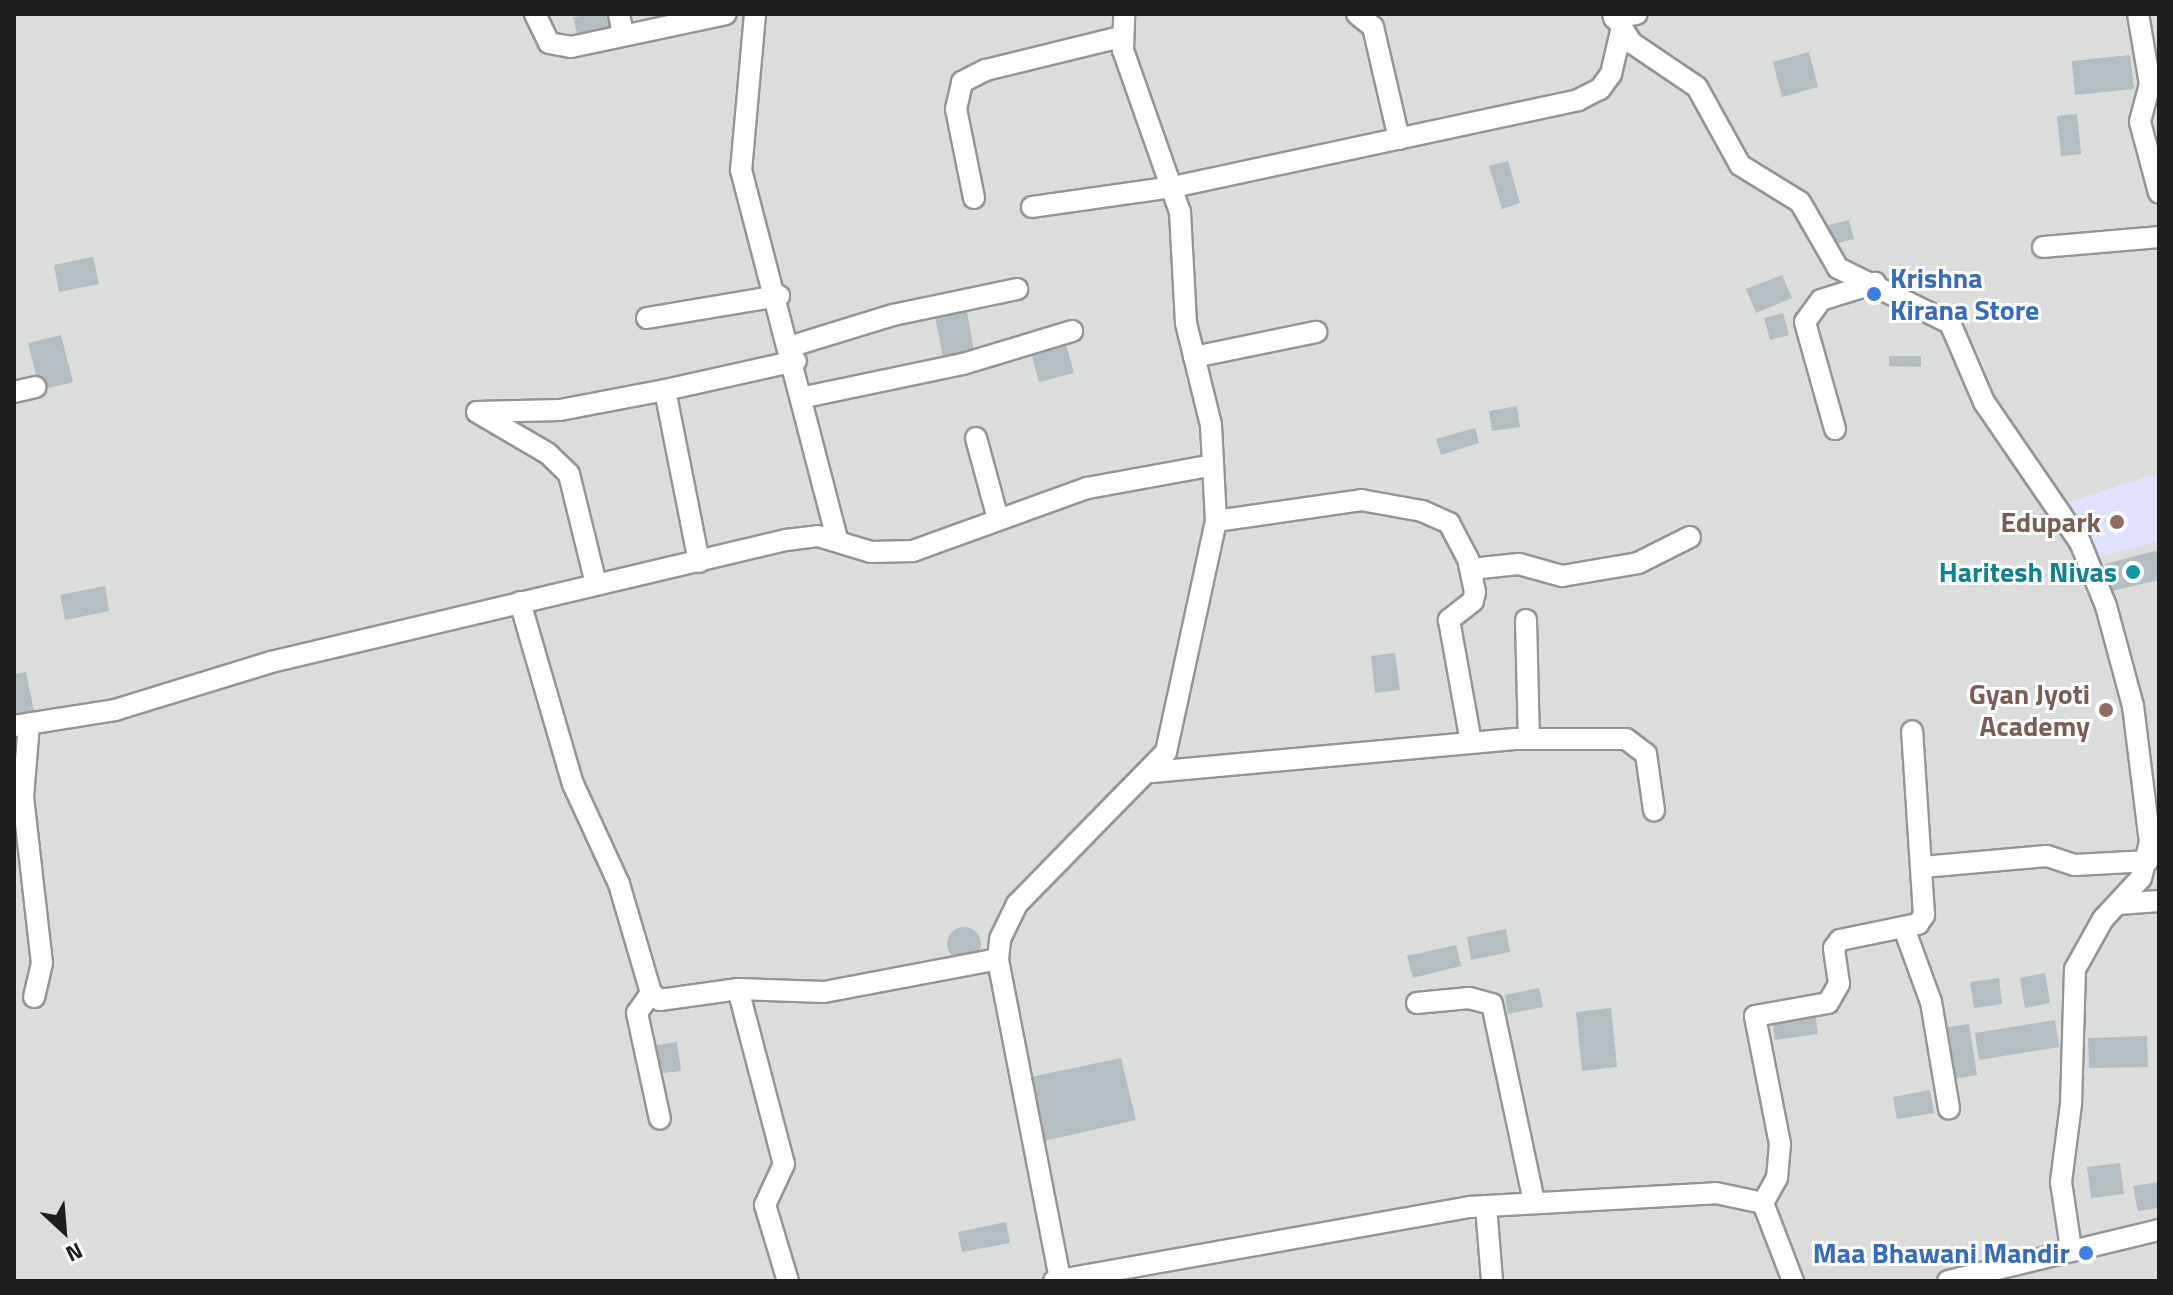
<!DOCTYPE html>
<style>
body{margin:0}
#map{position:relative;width:2173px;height:1295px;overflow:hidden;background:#e4e8ee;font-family:"Titillium Web",sans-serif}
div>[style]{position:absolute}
.residential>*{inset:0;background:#dbdcdc}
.education>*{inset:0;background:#dfe1fd}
.building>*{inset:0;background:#b4bdc2}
.round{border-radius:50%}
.roads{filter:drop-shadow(2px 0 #959595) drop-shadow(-2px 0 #959595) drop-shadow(0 2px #959595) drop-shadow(0 -2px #959595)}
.minor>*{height:20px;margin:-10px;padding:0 10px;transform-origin:10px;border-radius:10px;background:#fff}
.dots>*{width:22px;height:22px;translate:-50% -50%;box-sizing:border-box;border:4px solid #fff;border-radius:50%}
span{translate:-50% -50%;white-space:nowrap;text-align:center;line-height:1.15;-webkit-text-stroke:6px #fff;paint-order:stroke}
.shop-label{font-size:28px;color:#366cbe;font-weight:700}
.left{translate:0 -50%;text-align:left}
.right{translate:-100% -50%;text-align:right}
.education-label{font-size:28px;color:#785e54;font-weight:700}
.culture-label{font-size:28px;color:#0d838f;font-weight:700}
.frame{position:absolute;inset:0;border:16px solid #1e1e1e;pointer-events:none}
.north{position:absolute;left:24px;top:1191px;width:80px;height:80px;-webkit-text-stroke:6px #fff;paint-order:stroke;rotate:154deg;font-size:22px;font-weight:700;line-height:32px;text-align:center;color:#1e1e1e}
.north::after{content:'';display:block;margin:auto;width:28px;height:36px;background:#1e1e1e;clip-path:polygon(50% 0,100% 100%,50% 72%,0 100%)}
</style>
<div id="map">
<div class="residential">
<i style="clip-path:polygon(14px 14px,2159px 14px,2159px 1281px,14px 1281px)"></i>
</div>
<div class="education">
<i style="clip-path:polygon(2159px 473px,2159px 541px,2096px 558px,2065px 503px)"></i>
</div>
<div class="building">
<i style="clip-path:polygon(606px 14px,612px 33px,579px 42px,573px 17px)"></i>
<i style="clip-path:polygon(1809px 52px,1818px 87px,1782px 97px,1773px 62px)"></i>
<i style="clip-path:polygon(2130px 55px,2134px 89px,2075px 95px,2072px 61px)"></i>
<i style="clip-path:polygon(2077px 114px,2081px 154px,2061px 156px,2057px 116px)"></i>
<i style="clip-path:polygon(1508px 161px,1520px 203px,1502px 209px,1489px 166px)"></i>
<i style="clip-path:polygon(1849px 220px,1854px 239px,1826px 246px,1821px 227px)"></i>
<i style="clip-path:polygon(93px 257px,99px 284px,59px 292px,54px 265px)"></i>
<i style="clip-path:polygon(1782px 275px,1792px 298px,1756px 313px,1746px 289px)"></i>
<i style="clip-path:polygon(967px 311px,975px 357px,944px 363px,935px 316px)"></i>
<i style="clip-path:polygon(1783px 313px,1789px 335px,1770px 340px,1764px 318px)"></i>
<i style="clip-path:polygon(61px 335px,73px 382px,40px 390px,28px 343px)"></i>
<i style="clip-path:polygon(1064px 338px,1074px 373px,1039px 382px,1030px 348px)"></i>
<i style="clip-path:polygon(1889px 356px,1921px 356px,1921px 367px,1889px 366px)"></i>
<i style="clip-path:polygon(1517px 406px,1520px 427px,1492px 431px,1489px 411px)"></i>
<i style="clip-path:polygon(1475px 428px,1479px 443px,1441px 455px,1436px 439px)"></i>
<i style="clip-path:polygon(2159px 550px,2159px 580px,2112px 591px,2105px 564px)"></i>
<i style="clip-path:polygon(105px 586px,109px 611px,65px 620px,60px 595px)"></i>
<i style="clip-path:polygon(1395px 653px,1400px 690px,1375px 693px,1371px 656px)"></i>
<i style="clip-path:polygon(26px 672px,35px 716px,14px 720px,14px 674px)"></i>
<i class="round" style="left:947px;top:927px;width:34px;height:34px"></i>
<i style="clip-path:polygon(1506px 929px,1510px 952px,1471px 960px,1467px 937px)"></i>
<i style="clip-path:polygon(1456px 945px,1461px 966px,1413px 978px,1407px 956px)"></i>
<i style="clip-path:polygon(2045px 973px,2050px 1003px,2025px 1008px,2020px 978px)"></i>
<i style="clip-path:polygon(1999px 978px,2002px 1004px,1974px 1008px,1970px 982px)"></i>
<i style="clip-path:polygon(1539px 988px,1543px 1007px,1508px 1014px,1505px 995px)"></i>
<i style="clip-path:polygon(1611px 1008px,1617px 1067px,1582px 1071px,1576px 1012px)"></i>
<i style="clip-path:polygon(1814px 1008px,1818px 1034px,1775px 1040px,1771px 1014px)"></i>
<i style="clip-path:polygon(2055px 1020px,2059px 1047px,1979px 1060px,1975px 1033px)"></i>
<i style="clip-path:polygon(1969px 1024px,1977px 1075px,1952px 1079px,1943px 1028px)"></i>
<i style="clip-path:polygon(2147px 1036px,2148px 1067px,2089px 1068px,2088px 1038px)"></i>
<i style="clip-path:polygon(677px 1042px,681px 1071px,654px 1074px,651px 1046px)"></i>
<i style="clip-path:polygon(1121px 1058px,1136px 1120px,1044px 1141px,1031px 1077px)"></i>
<i style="clip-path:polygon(1930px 1090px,1934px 1113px,1897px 1119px,1893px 1097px)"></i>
<i style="clip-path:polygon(2120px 1163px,2124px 1194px,2091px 1198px,2087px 1167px)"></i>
<i style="clip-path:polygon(2159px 1182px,2159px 1208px,2138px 1211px,2133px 1186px)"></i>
<i style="clip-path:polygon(1006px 1222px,1010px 1243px,962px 1252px,958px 1232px)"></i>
</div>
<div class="roads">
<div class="minor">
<i style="left:535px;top:14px;width:32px;rotate:64deg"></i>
<i style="left:549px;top:43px;width:22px;rotate:10deg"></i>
<i style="left:571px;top:47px;width:158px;rotate:-12deg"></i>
<i style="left:619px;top:14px;width:21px;rotate:79deg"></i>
<i style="left:755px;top:14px;width:157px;rotate:95.1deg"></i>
<i style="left:741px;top:170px;width:380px;rotate:75.4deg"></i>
<i style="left:1357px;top:14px;width:21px;rotate:39deg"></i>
<i style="left:1373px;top:27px;width:115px;rotate:76.9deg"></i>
<i style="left:1613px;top:14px;width:35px;rotate:57deg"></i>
<i style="left:1632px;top:43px;width:78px;rotate:34.1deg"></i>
<i style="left:1697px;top:87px;width:89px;rotate:61.1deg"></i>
<i style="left:1740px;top:165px;width:70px;rotate:31.7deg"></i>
<i style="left:1800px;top:202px;width:76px;rotate:60.1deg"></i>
<i style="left:1838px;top:268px;width:125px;rotate:26.2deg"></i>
<i style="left:1950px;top:323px;width:86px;rotate:66.7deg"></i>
<i style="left:1984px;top:402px;width:170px;rotate:55.6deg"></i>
<i style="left:2080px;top:542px;width:69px;rotate:67.9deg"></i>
<i style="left:2106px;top:606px;width:104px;rotate:74.9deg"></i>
<i style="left:2133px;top:706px;width:137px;rotate:82.9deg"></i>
<i style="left:2150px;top:842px;width:37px;rotate:104deg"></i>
<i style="left:2141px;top:878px;width:56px;rotate:132.8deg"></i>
<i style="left:2103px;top:919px;width:57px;rotate:119.2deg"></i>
<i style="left:2075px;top:969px;width:135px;rotate:91.7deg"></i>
<i style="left:2071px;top:1104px;width:79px;rotate:97.3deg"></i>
<i style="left:2061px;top:1182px;width:68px;rotate:81.5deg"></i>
<i style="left:2138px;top:14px;width:71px;rotate:80.3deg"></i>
<i style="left:2150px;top:84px;width:39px;rotate:105deg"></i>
<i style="left:2140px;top:122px;width:73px;rotate:75deg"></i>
<i style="left:1614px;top:18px;width:23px;rotate:-10deg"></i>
<i style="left:974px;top:198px;width:91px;rotate:-101.4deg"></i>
<i style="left:956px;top:109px;width:28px;rotate:-77deg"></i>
<i style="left:962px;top:82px;width:27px;rotate:-27deg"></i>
<i style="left:986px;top:70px;width:138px;rotate:-13.8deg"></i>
<i style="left:1032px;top:207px;width:142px;rotate:-8.1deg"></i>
<i style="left:1173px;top:187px;width:414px;rotate:-12.1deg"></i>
<i style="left:1578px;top:100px;width:25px;rotate:-27deg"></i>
<i style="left:1600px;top:89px;width:19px;rotate:-54deg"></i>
<i style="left:1611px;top:74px;width:44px;rotate:-76.9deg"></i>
<i style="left:2043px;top:247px;width:116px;rotate:-4.9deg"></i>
<i style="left:647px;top:318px;width:134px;rotate:-9.5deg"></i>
<i style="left:792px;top:346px;width:106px;rotate:-17.1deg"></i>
<i style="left:893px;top:315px;width:127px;rotate:-11.8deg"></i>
<i style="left:1194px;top:357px;width:125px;rotate:-11.6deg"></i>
<i style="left:14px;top:392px;width:22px;rotate:-13deg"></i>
<i style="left:805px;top:397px;width:161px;rotate:-11.8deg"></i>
<i style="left:963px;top:364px;width:114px;rotate:-16.8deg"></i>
<i style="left:1835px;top:429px;width:111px;rotate:-105.7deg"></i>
<i style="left:1805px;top:322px;width:27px;rotate:-54deg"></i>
<i style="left:1821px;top:300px;width:57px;rotate:-17.5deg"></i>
<i style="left:976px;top:438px;width:84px;rotate:74.8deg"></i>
<i style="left:1216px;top:521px;width:147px;rotate:-8.2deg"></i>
<i style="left:1361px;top:500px;width:62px;rotate:10.2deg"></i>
<i style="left:1422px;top:511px;width:30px;rotate:24deg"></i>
<i style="left:1449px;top:523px;width:41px;rotate:62.2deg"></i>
<i style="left:1468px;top:559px;width:34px;rotate:78deg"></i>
<i style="left:1475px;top:592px;width:9px;rotate:103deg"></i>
<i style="left:1473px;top:601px;width:31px;rotate:142deg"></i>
<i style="left:1449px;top:620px;width:124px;rotate:79.8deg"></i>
<i style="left:699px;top:562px;width:175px;rotate:-101.2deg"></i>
<i style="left:665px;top:390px;width:134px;rotate:-12.5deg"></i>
<i style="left:1471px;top:569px;width:48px;rotate:-5.9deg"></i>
<i style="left:1519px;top:564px;width:45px;rotate:15.6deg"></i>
<i style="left:1562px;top:576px;width:77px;rotate:-9.7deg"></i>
<i style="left:1638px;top:563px;width:58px;rotate:-26.6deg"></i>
<i style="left:596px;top:584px;width:113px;rotate:-103.8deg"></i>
<i style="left:569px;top:474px;width:30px;rotate:-136deg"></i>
<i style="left:547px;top:453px;width:81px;rotate:-149.6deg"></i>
<i style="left:477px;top:412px;width:83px;rotate:-1.4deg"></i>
<i style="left:560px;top:410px;width:107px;rotate:-10.8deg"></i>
<i style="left:520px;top:602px;width:190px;rotate:73.8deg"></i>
<i style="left:573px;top:784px;width:110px;rotate:65.3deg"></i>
<i style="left:619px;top:884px;width:114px;rotate:73.6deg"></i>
<i style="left:651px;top:993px;width:11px;rotate:38deg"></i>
<i style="left:660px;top:1000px;width:79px;rotate:-8deg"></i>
<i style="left:738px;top:989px;width:86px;rotate:2deg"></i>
<i style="left:824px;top:992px;width:177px;rotate:-10.7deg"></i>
<i style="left:1526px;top:620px;width:119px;rotate:88.6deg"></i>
<i style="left:29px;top:724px;width:73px;rotate:94.7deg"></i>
<i style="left:23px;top:797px;width:167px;rotate:83.5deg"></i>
<i style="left:42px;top:963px;width:35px;rotate:103deg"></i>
<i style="left:14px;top:726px;width:102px;rotate:-9deg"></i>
<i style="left:115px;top:710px;width:163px;rotate:-17.1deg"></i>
<i style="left:271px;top:662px;width:529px;rotate:-13.33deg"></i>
<i style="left:786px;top:540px;width:32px;rotate:-7deg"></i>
<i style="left:818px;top:536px;width:55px;rotate:16.8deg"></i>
<i style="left:871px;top:552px;width:42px;rotate:-1.4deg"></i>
<i style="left:913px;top:551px;width:185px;rotate:-19.9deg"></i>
<i style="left:1087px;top:488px;width:128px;rotate:-10.3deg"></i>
<i style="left:1152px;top:772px;width:364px;rotate:-5.2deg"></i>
<i style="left:1514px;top:739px;width:112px"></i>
<i style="left:1626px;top:739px;width:25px;rotate:37deg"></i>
<i style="left:1646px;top:754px;width:57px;rotate:81.9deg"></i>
<i style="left:1923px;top:867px;width:124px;rotate:-5.1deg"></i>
<i style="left:2047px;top:856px;width:29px;rotate:18deg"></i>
<i style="left:2075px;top:865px;width:73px;rotate:-3.1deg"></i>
<i style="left:2118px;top:904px;width:41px;rotate:-4.2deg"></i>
<i style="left:1904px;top:928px;width:79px;rotate:70deg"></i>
<i style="left:1931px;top:1002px;width:108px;rotate:80.4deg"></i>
<i style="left:738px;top:989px;width:181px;rotate:75.3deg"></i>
<i style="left:784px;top:1164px;width:45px;rotate:114.9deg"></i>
<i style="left:765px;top:1205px;width:79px;rotate:73.2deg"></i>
<i style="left:651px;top:993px;width:24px;rotate:125deg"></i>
<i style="left:637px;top:1013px;width:108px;rotate:77.8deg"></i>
<i style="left:1417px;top:1003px;width:52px;rotate:-5.5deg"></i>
<i style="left:1469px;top:998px;width:24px;rotate:15deg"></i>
<i style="left:1492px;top:1004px;width:201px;rotate:78deg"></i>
<i style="left:1763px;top:1203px;width:29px;rotate:-61deg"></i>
<i style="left:1777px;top:1178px;width:34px;rotate:-85deg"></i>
<i style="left:1780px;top:1144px;width:130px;rotate:-101.1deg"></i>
<i style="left:1755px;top:1016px;width:74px;rotate:-10.1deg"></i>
<i style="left:1828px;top:1003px;width:22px;rotate:-60deg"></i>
<i style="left:1839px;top:984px;width:36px;rotate:-98deg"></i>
<i style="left:1834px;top:948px;width:10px;rotate:-53deg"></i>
<i style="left:1840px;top:940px;width:80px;rotate:-11.6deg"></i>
<i style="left:1918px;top:924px;width:11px;rotate:-56deg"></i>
<i style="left:1924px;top:915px;width:184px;rotate:-93.7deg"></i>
<i style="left:1486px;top:1206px;width:75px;rotate:85.4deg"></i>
<i style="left:1060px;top:1279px;width:326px;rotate:-101deg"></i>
<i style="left:998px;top:959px;width:20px;rotate:-84deg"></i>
<i style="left:1000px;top:939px;width:39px;rotate:-64deg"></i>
<i style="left:1017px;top:904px;width:213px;rotate:-45.6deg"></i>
<i style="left:1166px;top:752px;width:236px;rotate:-77.8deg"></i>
<i style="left:1216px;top:521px;width:96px;rotate:-93deg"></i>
<i style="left:1211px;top:425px;width:105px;rotate:-103.8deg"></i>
<i style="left:1186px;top:323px;width:111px;rotate:-93.1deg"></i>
<i style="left:1180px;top:212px;width:172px;rotate:-109.4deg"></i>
<i style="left:1123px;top:50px;width:36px;rotate:-88deg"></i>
<i style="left:1054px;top:1281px;width:422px;rotate:-10.1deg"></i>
<i style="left:1469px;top:1207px;width:247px;rotate:-3.2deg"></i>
<i style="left:1716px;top:1193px;width:48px;rotate:12deg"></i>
<i style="left:1763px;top:1203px;width:84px;rotate:69deg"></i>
<i style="left:1948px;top:1281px;width:217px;rotate:-13.6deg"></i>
</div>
</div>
<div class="dots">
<i style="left:1874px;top:294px;background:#3f7fe0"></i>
<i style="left:2117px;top:522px;background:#8d6e63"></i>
<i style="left:2133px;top:572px;background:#0f9aa8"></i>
<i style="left:2106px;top:710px;background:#8d6e63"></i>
<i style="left:2086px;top:1253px;background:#3f7fe0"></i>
</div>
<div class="shop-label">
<span class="left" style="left:1890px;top:294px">Krishna<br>Kirana Store</span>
<span class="right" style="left:2070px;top:1253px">Maa Bhawani Mandir</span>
</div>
<div class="education-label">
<span class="right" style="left:2101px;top:522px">Edupark</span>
<span class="right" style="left:2090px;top:710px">Gyan Jyoti<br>Academy</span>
</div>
<div class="culture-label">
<span class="right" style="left:2117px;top:572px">Haritesh Nivas</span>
</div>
<div class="frame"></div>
<div class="north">N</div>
</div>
